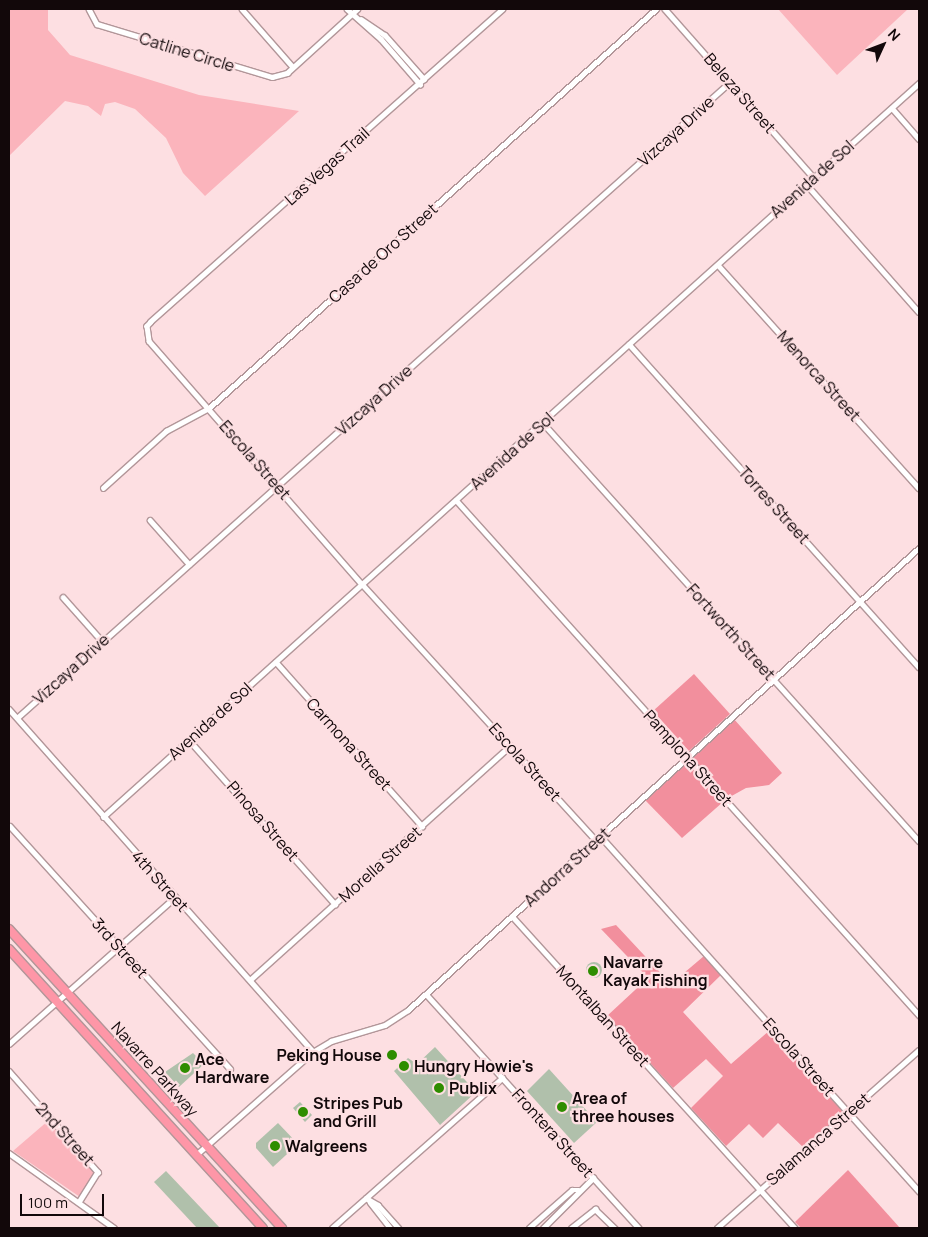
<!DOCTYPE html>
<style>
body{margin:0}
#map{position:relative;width:928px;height:1237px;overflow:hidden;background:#fddfe2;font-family:Manrope,sans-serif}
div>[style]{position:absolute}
.green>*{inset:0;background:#fbb4bc}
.forest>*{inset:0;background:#f28f9d}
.building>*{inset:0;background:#b0c0ab}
.round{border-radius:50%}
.roads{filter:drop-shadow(1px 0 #b29699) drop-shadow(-1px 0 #b29699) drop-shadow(0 1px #b29699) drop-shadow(0 -1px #b29699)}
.minor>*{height:4.5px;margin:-2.25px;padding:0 2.25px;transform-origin:2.25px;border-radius:2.25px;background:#fff}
.trunk>*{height:8px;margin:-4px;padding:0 4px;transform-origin:4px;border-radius:4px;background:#fe96a7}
.dots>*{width:14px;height:14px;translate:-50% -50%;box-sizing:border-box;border:2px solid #fddfe2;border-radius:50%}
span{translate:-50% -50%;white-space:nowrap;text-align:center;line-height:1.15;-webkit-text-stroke:4.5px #fddfe2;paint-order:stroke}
.street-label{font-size:16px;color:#12080a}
.poi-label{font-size:16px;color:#12080a;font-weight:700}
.left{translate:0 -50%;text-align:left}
.right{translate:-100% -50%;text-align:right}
.frame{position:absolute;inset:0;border:10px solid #12080a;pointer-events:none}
.north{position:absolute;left:858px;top:20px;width:50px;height:50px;-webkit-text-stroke:4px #fddfe2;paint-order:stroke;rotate:47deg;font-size:14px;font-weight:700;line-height:20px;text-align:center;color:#12080a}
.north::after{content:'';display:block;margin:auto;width:18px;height:22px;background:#12080a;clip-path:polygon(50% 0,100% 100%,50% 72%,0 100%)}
.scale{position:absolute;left:20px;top:1194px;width:84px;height:22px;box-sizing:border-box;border:2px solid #12080a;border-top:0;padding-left:6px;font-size:15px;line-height:18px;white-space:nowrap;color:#12080a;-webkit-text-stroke:4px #fddfe2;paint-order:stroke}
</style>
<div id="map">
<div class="green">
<i style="clip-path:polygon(9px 9px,48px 9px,48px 30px,70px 55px,199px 95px,299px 111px,205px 196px,183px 173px,166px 138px,135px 109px,115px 102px,105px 104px,101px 116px,88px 106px,65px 101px,9px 156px)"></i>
<i style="clip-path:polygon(778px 9px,908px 9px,837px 75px)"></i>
<i style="clip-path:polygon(49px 1120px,95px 1173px,80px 1197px,13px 1151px)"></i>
</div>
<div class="forest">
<i style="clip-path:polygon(694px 674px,730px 714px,689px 751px,653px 711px)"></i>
<i style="clip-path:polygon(733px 718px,782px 773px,769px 785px,746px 788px,728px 798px,691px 757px)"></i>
<i style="clip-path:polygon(686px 761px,723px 802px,682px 838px,645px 800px)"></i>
<i style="clip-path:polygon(616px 925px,671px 984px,704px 956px,721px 975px,683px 1012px,731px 1064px,770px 1030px,844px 1113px,804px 1148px,778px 1123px,763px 1138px,749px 1124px,726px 1146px,691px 1108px,723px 1076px,706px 1059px,673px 1088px,607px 1016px,648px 978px,601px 929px)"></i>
<i style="clip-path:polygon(848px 1170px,900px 1228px,801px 1228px,795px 1222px)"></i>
</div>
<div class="building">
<i class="round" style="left:586px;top:962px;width:16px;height:16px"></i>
<i style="clip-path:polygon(435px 1047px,476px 1092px,440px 1125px,394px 1071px,408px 1058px,417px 1064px)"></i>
<i style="clip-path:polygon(193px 1053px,204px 1064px,179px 1087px,165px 1072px)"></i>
<i style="clip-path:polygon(549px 1069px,597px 1122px,574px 1143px,527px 1091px)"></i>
<i style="clip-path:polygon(300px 1102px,312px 1115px,305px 1122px,293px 1108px)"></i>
<i style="clip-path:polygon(278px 1123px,298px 1144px,273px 1167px,256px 1148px,256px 1143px)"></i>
<i style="clip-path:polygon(166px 1171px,220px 1228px,197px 1228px,154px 1182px)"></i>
</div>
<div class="roads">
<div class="minor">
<i style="left:89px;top:9px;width:17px;rotate:62deg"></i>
<i style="left:97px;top:24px;width:183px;rotate:16.8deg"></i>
<i style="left:272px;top:77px;width:16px;rotate:-15deg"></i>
<i style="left:287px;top:73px;width:95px;rotate:-42.4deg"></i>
<i style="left:242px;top:9px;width:77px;rotate:48.7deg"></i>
<i style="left:347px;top:9px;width:45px;rotate:41.4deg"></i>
<i style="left:381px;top:39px;width:60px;rotate:49.1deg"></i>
<i style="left:503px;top:9px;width:471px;rotate:138.4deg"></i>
<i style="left:151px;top:322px;width:6px;rotate:135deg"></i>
<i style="left:147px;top:326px;width:15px;rotate:82deg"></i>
<i style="left:149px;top:341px;width:323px;rotate:48.8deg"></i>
<i style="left:362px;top:584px;width:344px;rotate:47.6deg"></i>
<i style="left:594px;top:838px;width:10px;rotate:11deg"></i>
<i style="left:604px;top:840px;width:472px;rotate:48.1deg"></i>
<i style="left:665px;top:9px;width:225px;rotate:48.6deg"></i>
<i style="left:361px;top:19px;width:29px;rotate:34deg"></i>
<i style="left:385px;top:35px;width:59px;rotate:48.4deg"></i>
<i style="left:892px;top:108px;width:41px;rotate:48.9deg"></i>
<i style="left:807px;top:185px;width:169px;rotate:48.6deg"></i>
<i style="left:718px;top:265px;width:300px;rotate:48deg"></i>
<i style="left:629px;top:344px;width:434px;rotate:48.1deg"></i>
<i style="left:543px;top:423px;width:562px;rotate:48.03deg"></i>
<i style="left:103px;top:488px;width:85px;rotate:-42.1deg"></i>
<i style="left:166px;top:431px;width:49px;rotate:-28.1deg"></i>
<i style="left:209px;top:408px;width:599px;rotate:-41.75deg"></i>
<i style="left:456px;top:500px;width:693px;rotate:48.04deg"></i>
<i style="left:150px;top:520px;width:59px;rotate:48.4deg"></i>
<i style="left:63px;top:597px;width:59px;rotate:48.4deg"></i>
<i style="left:276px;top:662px;width:220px;rotate:48.3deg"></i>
<i style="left:9px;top:709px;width:458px;rotate:48.4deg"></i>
<i style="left:17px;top:718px;width:955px;rotate:-41.73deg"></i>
<i style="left:189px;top:740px;width:220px;rotate:48.3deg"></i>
<i style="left:103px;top:817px;width:1098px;rotate:-41.97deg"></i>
<i style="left:10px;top:826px;width:328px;rotate:47.8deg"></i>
<i style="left:512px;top:916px;width:421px;rotate:47.8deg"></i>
<i style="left:250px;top:980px;width:350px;rotate:-42deg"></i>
<i style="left:426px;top:994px;width:316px;rotate:47.7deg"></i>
<i style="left:9px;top:1044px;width:220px;rotate:-41.5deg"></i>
<i style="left:9px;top:1071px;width:135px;rotate:48.6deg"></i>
<i style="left:98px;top:1172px;width:34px;rotate:122deg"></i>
<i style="left:9px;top:1153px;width:129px;rotate:35.5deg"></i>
<i style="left:196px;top:1155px;width:156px;rotate:-41.4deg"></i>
<i style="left:313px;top:1052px;width:21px;rotate:-31deg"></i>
<i style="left:331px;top:1041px;width:56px;rotate:-16.5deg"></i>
<i style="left:385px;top:1025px;width:27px;rotate:-33deg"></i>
<i style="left:408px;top:1010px;width:689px;rotate:-42.12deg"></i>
<i style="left:366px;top:1198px;width:14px;rotate:30deg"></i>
<i style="left:378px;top:1205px;width:31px;rotate:48deg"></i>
<i style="left:370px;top:1202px;width:33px;rotate:52deg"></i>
<i style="left:332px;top:1228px;width:227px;rotate:-41.4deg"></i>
<i style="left:529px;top:1228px;width:57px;rotate:-41.5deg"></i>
<i style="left:572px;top:1190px;width:7px"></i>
<i style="left:543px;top:1228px;width:71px;rotate:-45deg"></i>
<i style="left:571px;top:1228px;width:31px;rotate:-38deg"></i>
<i style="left:595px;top:1209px;width:28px;rotate:44deg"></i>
<i style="left:717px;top:1228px;width:269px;rotate:-41.4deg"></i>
</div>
<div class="trunk">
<i style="left:9px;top:929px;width:405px;rotate:47.6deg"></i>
<i style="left:9px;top:949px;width:377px;rotate:47.7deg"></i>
</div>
</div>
<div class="dots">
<i style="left:593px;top:971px;background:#2e8d00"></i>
<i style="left:392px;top:1055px;background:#2e8d00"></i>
<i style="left:404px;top:1066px;background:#2e8d00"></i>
<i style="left:185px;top:1068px;background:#2e8d00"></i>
<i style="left:439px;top:1088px;background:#2e8d00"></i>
<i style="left:562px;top:1107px;background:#2e8d00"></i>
<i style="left:303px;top:1112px;background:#2e8d00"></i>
<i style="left:275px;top:1146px;background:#2e8d00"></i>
</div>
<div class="street-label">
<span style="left:187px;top:52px;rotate:17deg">Catline Circle</span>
<span style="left:740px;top:93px;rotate:49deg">Beleza Street</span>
<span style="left:676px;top:131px;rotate:-42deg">Vizcaya Drive</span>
<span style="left:327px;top:166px;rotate:-42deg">Las Vegas Trail</span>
<span style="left:812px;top:179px;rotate:-42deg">Avenida de Sol</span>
<span style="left:383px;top:253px;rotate:-42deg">Casa de Oro Street</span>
<span style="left:819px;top:376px;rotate:48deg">Menorca Street</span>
<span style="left:374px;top:400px;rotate:-42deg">Vizcaya Drive</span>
<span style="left:512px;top:451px;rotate:-42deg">Avenida de Sol</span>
<span style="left:255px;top:460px;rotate:49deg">Escola Street</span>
<span style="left:774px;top:505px;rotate:48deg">Torres Street</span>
<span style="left:731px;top:632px;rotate:48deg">Fortworth Street</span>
<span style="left:71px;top:669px;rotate:-42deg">Vizcaya Drive</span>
<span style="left:210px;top:721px;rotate:-42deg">Avenida de Sol</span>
<span style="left:349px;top:744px;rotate:48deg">Carmona Street</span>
<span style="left:688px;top:758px;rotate:48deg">Pamplona Street</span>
<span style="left:525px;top:762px;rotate:48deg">Escola Street</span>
<span style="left:263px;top:821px;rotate:49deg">Pinosa Street</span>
<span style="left:380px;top:864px;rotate:-42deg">Morella Street</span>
<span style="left:567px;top:867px;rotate:-42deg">Andorra Street</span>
<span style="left:160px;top:881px;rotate:48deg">4th Street</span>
<span style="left:120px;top:948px;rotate:48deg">3rd Street</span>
<span style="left:603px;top:1016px;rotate:48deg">Montalban Street</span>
<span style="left:799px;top:1057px;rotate:48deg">Escola Street</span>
<span style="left:155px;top:1069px;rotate:48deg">Navarre Parkway</span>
<span style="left:553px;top:1133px;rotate:48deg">Frontera Street</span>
<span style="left:65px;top:1134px;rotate:48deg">2nd Street</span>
<span style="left:818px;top:1139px;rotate:-41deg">Salamanca Street</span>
</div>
<div class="poi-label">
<span class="left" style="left:603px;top:971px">Navarre<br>Kayak Fishing</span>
<span class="right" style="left:382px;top:1055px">Peking House</span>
<span class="left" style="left:195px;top:1068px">Ace<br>Hardware</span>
<span class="left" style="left:414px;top:1066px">Hungry Howie's</span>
<span class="left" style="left:449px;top:1088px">Publix</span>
<span class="left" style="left:572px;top:1107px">Area of<br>three houses</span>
<span class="left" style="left:313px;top:1112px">Stripes Pub<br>and Grill</span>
<span class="left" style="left:285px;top:1146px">Walgreens</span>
</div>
<div class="frame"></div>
<div class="north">N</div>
<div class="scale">100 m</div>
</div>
